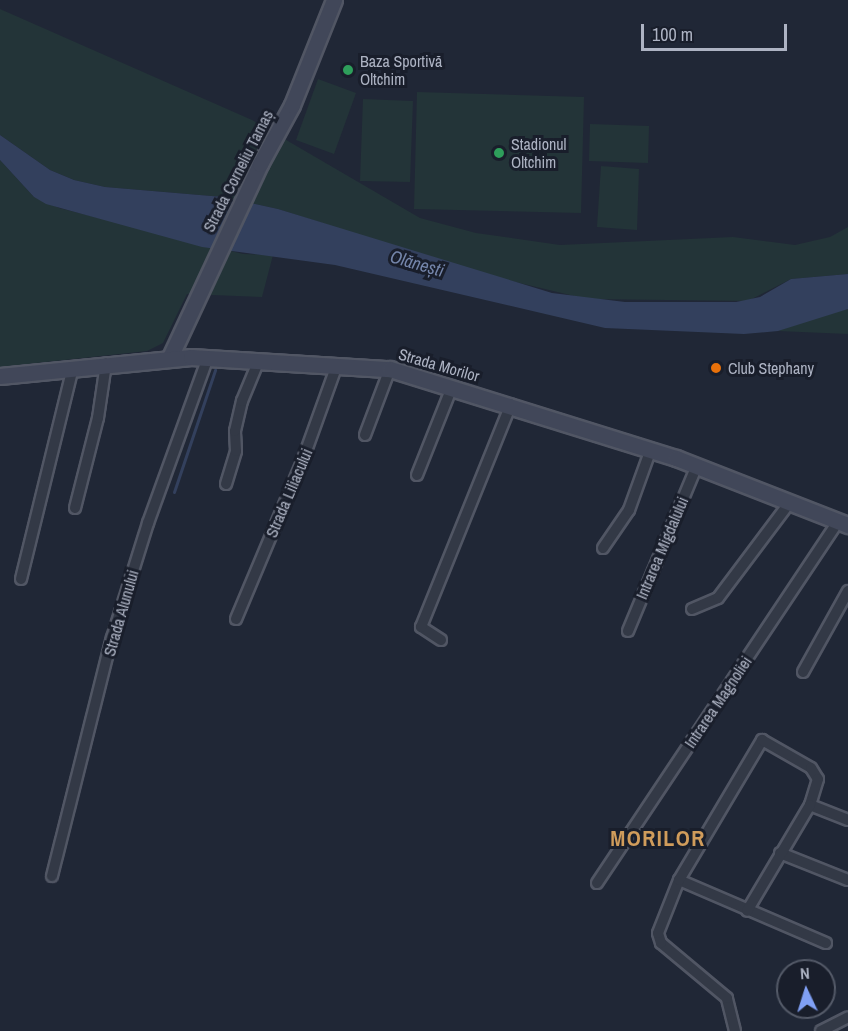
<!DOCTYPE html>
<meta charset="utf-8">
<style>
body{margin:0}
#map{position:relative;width:848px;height:1031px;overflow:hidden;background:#202736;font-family:"Archivo Narrow",sans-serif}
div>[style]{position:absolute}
.green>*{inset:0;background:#233438}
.water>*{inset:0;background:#33405d}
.stream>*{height:3px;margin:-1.5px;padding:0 1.5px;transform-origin:1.5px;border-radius:1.5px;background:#33405d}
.roads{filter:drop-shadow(2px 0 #515664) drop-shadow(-2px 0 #515664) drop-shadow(0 2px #515664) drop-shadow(0 -2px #515664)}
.street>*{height:10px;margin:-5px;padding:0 5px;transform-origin:5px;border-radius:5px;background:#333946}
.secondary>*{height:15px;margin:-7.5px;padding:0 7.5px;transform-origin:7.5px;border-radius:7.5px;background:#414759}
.dots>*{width:16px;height:16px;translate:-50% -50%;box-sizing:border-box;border:3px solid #191e2b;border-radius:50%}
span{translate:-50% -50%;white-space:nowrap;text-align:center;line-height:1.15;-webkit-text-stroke:6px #191e2b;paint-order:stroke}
.poi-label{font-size:16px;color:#adb3c3}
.left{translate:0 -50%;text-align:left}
.street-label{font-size:16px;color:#adb3c3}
.water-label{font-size:18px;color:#7586ab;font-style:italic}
.district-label{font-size:22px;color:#d09c5b;font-weight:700;letter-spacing:1.5px}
.north{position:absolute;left:776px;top:959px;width:60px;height:60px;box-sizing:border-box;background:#191e2b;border:2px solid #545a68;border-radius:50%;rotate:356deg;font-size:16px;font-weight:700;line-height:24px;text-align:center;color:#adb3c3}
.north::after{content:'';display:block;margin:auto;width:21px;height:27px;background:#80a0f5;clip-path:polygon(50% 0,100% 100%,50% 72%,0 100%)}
.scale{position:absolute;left:641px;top:24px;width:146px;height:27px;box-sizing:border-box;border:3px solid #adb3c3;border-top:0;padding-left:8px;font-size:18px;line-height:21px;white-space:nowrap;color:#adb3c3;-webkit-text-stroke:4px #191e2b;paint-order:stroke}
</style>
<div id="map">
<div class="green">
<i style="clip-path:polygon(0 9px,252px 120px,420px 218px,476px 233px,560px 245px,733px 237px,795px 245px,830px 237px,848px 227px,848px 274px,791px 279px,748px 301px,587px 299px,482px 274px,278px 209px,223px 197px,105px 187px,74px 180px,50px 170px,0 135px)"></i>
<i style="clip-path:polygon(318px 79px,356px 93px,334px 154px,296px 140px)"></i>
<i style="clip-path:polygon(417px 92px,584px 97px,581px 213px,414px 209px)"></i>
<i style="clip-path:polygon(363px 99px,413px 101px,410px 182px,360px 181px)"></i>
<i style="clip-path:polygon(590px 124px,649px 126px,648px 163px,589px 161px)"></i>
<i style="clip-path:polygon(0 160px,34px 197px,59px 208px,243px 254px,273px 255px,262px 297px,187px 294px,163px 343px,147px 351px,0 367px)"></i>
<i style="clip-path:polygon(601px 166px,639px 169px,637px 230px,597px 227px)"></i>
<i style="clip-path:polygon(848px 309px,848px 334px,778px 331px,808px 319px)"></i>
</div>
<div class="water">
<i style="clip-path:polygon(0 135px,50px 170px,74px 180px,105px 187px,223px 197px,278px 209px,552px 293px,625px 302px,736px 302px,760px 297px,791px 279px,848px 274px,848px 309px,778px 331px,744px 334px,605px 328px,335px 265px,202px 247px,46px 204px,34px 197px,0 160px)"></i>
</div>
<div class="stream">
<i style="left:174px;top:492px;width:129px;rotate:-71.4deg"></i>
</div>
<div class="roads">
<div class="street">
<i style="left:365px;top:435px;width:71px;rotate:-69.3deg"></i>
<i style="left:417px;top:475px;width:95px;rotate:-68.3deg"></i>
<i style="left:226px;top:484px;width:34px;rotate:-73deg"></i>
<i style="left:236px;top:451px;width:20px;rotate:-93deg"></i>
<i style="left:235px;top:431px;width:31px;rotate:-77deg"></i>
<i style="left:242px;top:401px;width:44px;rotate:-67.5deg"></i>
<i style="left:75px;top:508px;width:93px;rotate:-75.7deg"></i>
<i style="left:98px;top:418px;width:55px;rotate:-81.6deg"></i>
<i style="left:603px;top:548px;width:46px;rotate:-55.6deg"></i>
<i style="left:629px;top:510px;width:65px;rotate:-70.2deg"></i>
<i style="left:21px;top:579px;width:217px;rotate:-76.2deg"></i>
<i style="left:692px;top:609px;width:28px;rotate:-23deg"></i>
<i style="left:718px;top:598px;width:120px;rotate:-53.1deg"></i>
<i style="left:236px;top:619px;width:170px;rotate:-67.2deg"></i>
<i style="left:302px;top:462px;width:103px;rotate:-70.2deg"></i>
<i style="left:628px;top:631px;width:180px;rotate:-67.4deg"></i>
<i style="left:441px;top:640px;width:24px;rotate:-147deg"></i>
<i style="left:421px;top:627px;width:240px;rotate:-68deg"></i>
<i style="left:803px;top:672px;width:93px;rotate:-60.9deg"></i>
<i style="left:810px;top:805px;width:41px;rotate:21.5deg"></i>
<i style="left:780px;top:853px;width:73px;rotate:21.7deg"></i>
<i style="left:52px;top:876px;width:245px;rotate:-75.9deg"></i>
<i style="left:112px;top:638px;width:121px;rotate:-72.6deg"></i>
<i style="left:148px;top:523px;width:177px;rotate:-70.1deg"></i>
<i style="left:679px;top:880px;width:160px;rotate:23.2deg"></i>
<i style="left:597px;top:883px;width:434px;rotate:-56.3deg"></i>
<i style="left:735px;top:1031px;width:34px;rotate:-104deg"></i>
<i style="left:727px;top:998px;width:86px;rotate:-140.2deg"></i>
<i style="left:661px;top:943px;width:10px;rotate:-107deg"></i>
<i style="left:658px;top:933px;width:57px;rotate:-68.4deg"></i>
<i style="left:679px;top:880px;width:163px;rotate:-59.3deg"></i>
<i style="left:762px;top:740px;width:56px;rotate:29.7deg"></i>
<i style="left:811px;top:768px;width:13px;rotate:58deg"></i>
<i style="left:818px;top:779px;width:27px;rotate:107deg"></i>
<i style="left:810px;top:805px;width:123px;rotate:120.7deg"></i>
<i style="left:821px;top:1031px;width:30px;rotate:-27deg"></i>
</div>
<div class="secondary">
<i style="left:170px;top:357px;width:213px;rotate:-65deg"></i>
<i style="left:260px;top:164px;width:67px;rotate:-61.5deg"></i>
<i style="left:292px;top:105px;width:113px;rotate:-68.2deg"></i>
<i style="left:0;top:376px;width:192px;rotate:-5.7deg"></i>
<i style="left:191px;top:357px;width:199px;rotate:3.5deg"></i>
<i style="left:390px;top:369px;width:300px;rotate:17.3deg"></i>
<i style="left:676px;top:458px;width:185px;rotate:21.3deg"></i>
</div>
</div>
<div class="dots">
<i style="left:348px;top:70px;background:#2e9e5b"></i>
<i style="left:499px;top:153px;background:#2e9e5b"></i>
<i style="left:716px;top:368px;background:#e8710a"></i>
</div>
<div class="poi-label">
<span class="left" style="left:360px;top:70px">Baza Sportivă<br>Oltchim</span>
<span class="left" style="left:511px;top:153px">Stadionul<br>Oltchim</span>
<span class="left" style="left:728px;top:368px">Club Stephany</span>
</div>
<div class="street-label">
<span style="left:238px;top:171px;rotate:-63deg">Strada Corneliu Tamaș</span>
<span style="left:439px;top:365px;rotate:16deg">Strada Morilor</span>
<span style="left:289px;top:493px;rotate:-67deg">Strada Liliacului</span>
<span style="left:662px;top:548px;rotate:-67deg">Intrarea Migdalului</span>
<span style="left:121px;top:613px;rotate:-74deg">Strada Alunului</span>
<span style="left:718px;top:702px;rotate:-56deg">Intrarea Magnoliei</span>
</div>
<div class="water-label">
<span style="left:417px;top:264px;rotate:16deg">Olănești</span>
</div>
<div class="district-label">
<span style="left:658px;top:839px">MORILOR</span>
</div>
<div class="north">N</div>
<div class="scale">100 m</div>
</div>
